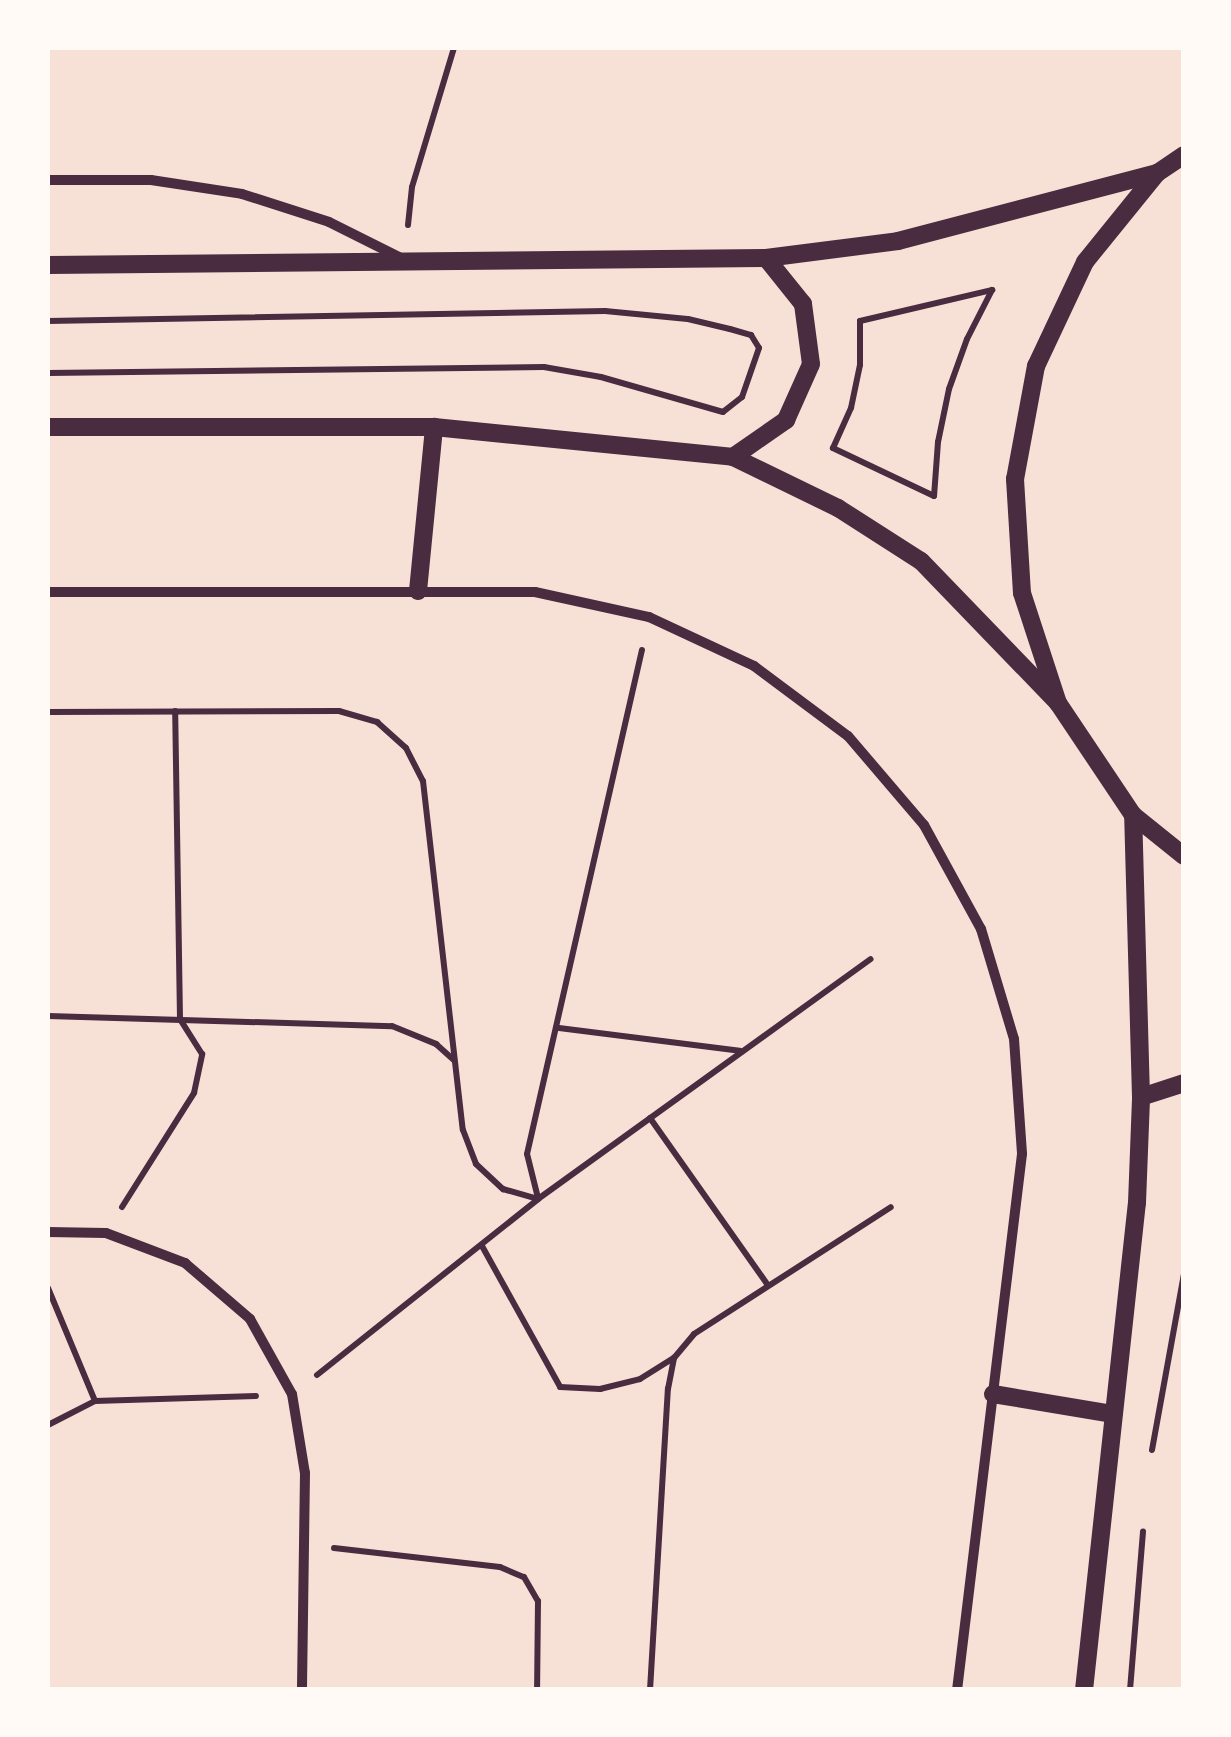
<!DOCTYPE html>
<style>
body{margin:0}
#map{position:relative;width:1231px;height:1737px;overflow:hidden;background:#f7e1d7;font-family:Cabin,sans-serif}
div>[style]{position:absolute}
.path>*{height:6px;margin:-3px;padding:0 3px;transform-origin:3px;border-radius:3px;background:#4a2c40}
.minor>*{height:10px;margin:-5px;padding:0 5px;transform-origin:5px;border-radius:5px;background:#4a2c40}
.tertiary>*{height:18px;margin:-9px;padding:0 9px;transform-origin:9px;border-radius:9px;background:#4a2c40}
span{translate:-50% -50%;white-space:nowrap;text-align:center;line-height:1.15;-webkit-text-stroke:10px #fffaf5;paint-order:stroke}
.frame{position:absolute;inset:0;border:50px solid #fffaf5;pointer-events:none}
</style>
<div id="map">
<div class="path">
<i style="left:408px;top:225px;width:38px;rotate:-84deg"></i>
<i style="left:412px;top:187px;width:145px;rotate:-73.2deg"></i>
<i style="left:992px;top:290px;width:55px;rotate:117deg"></i>
<i style="left:967px;top:339px;width:53px;rotate:109.8deg"></i>
<i style="left:949px;top:389px;width:54px;rotate:101.7deg"></i>
<i style="left:938px;top:442px;width:54px;rotate:94.2deg"></i>
<i style="left:934px;top:496px;width:112px;rotate:-154.6deg"></i>
<i style="left:833px;top:448px;width:44px;rotate:-65.8deg"></i>
<i style="left:851px;top:408px;width:44px;rotate:-78.2deg"></i>
<i style="left:860px;top:365px;width:44px;rotate:-90deg"></i>
<i style="left:860px;top:321px;width:136px;rotate:-13.2deg"></i>
<i style="left:48px;top:321px;width:557px;rotate:-1.03deg"></i>
<i style="left:605px;top:311px;width:83px;rotate:5.5deg"></i>
<i style="left:688px;top:319px;width:43px;rotate:13.4deg"></i>
<i style="left:730px;top:329px;width:22px;rotate:16deg"></i>
<i style="left:751px;top:335px;width:15px;rotate:58deg"></i>
<i style="left:759px;top:348px;width:52px;rotate:109.1deg"></i>
<i style="left:742px;top:397px;width:24px;rotate:142deg"></i>
<i style="left:723px;top:412px;width:127px;rotate:-164deg"></i>
<i style="left:601px;top:377px;width:58px;rotate:-170deg"></i>
<i style="left:544px;top:367px;width:496px;rotate:179.3deg"></i>
<i style="left:48px;top:712px;width:291px;rotate:-0.2deg"></i>
<i style="left:339px;top:711px;width:40px;rotate:16deg"></i>
<i style="left:377px;top:722px;width:39px;rotate:42deg"></i>
<i style="left:406px;top:748px;width:37px;rotate:63deg"></i>
<i style="left:423px;top:781px;width:351px;rotate:83.5deg"></i>
<i style="left:463px;top:1130px;width:36px;rotate:69deg"></i>
<i style="left:476px;top:1164px;width:37px;rotate:43deg"></i>
<i style="left:503px;top:1189px;width:36px;rotate:16deg"></i>
<i style="left:48px;top:1016px;width:344px;rotate:1.7deg"></i>
<i style="left:392px;top:1026px;width:48px;rotate:22.2deg"></i>
<i style="left:436px;top:1044px;width:24px;rotate:42deg"></i>
<i style="left:559px;top:1028px;width:182px;rotate:7.2deg"></i>
<i style="left:650px;top:1118px;width:204px;rotate:54.8deg"></i>
<i style="left:538px;top:1198px;width:45px;rotate:-104deg"></i>
<i style="left:527px;top:1154px;width:517px;rotate:-77.15deg"></i>
<i style="left:122px;top:1207px;width:135px;rotate:-57.7deg"></i>
<i style="left:194px;top:1093px;width:40px;rotate:-78deg"></i>
<i style="left:202px;top:1054px;width:41px;rotate:-122.2deg"></i>
<i style="left:180px;top:1019px;width:308px;rotate:-90.9deg"></i>
<i style="left:482px;top:1246px;width:161px;rotate:61deg"></i>
<i style="left:560px;top:1387px;width:40px;rotate:2.9deg"></i>
<i style="left:600px;top:1389px;width:41px;rotate:-14deg"></i>
<i style="left:640px;top:1379px;width:40px;rotate:-32deg"></i>
<i style="left:48px;top:1288px;width:122px;rotate:67.4deg"></i>
<i style="left:317px;top:1375px;width:283px;rotate:-38.5deg"></i>
<i style="left:538px;top:1199px;width:410px;rotate:-35.8deg"></i>
<i style="left:48px;top:1425px;width:53px;rotate:-27.1deg"></i>
<i style="left:95px;top:1401px;width:161px;rotate:-1.8deg"></i>
<i style="left:1152px;top:1450px;width:179px;rotate:-79.7deg"></i>
<i style="left:334px;top:1548px;width:167px;rotate:6.5deg"></i>
<i style="left:500px;top:1567px;width:26px;rotate:23deg"></i>
<i style="left:524px;top:1577px;width:28px;rotate:60deg"></i>
<i style="left:538px;top:1601px;width:89px;rotate:90.6deg"></i>
<i style="left:650px;top:1690px;width:302px;rotate:-86.6deg"></i>
<i style="left:668px;top:1389px;width:32px;rotate:-79deg"></i>
<i style="left:674px;top:1358px;width:31px;rotate:-50deg"></i>
<i style="left:694px;top:1334px;width:234px;rotate:-32.8deg"></i>
<i style="left:1130px;top:1690px;width:159px;rotate:-85.3deg"></i>
</div>
<div class="minor">
<i style="left:48px;top:180px;width:103px"></i>
<i style="left:151px;top:180px;width:92px;rotate:8.7deg"></i>
<i style="left:242px;top:194px;width:91px;rotate:17.8deg"></i>
<i style="left:329px;top:222px;width:80px;rotate:26.6deg"></i>
<i style="left:48px;top:592px;width:487px"></i>
<i style="left:535px;top:592px;width:117px;rotate:12.4deg"></i>
<i style="left:649px;top:617px;width:116px;rotate:25deg"></i>
<i style="left:754px;top:666px;width:117px;rotate:36.7deg"></i>
<i style="left:848px;top:736px;width:117px;rotate:49.5deg"></i>
<i style="left:924px;top:825px;width:119px;rotate:61.3deg"></i>
<i style="left:981px;top:929px;width:115px;rotate:73.3deg"></i>
<i style="left:1014px;top:1039px;width:115px;rotate:86deg"></i>
<i style="left:1022px;top:1154px;width:540px;rotate:96.91deg"></i>
<i style="left:48px;top:1232px;width:58px;rotate:1deg"></i>
<i style="left:106px;top:1233px;width:85px;rotate:20.8deg"></i>
<i style="left:185px;top:1263px;width:86px;rotate:40.7deg"></i>
<i style="left:250px;top:1319px;width:86px;rotate:60.8deg"></i>
<i style="left:292px;top:1394px;width:80px;rotate:80.7deg"></i>
<i style="left:305px;top:1473px;width:217px;rotate:90.8deg"></i>
</div>
<div class="tertiary">
<i style="left:1184px;top:155px;width:32px;rotate:146deg"></i>
<i style="left:1157px;top:173px;width:114px;rotate:129deg"></i>
<i style="left:1085px;top:262px;width:115px;rotate:115.2deg"></i>
<i style="left:1036px;top:366px;width:115px;rotate:100.5deg"></i>
<i style="left:1015px;top:479px;width:114px;rotate:86.5deg"></i>
<i style="left:1022px;top:593px;width:116px;rotate:71.9deg"></i>
<i style="left:1058px;top:703px;width:135px;rotate:56.2deg"></i>
<i style="left:1133px;top:815px;width:65px;rotate:38.8deg"></i>
<i style="left:48px;top:265px;width:718px;rotate:-0.56deg"></i>
<i style="left:766px;top:258px;width:133px;rotate:-7.3deg"></i>
<i style="left:898px;top:241px;width:268px;rotate:-14.7deg"></i>
<i style="left:48px;top:427px;width:386px"></i>
<i style="left:434px;top:427px;width:301px;rotate:5.7deg"></i>
<i style="left:733px;top:457px;width:117px;rotate:25.9deg"></i>
<i style="left:838px;top:508px;width:98px;rotate:32.6deg"></i>
<i style="left:921px;top:561px;width:197px;rotate:46deg"></i>
<i style="left:733px;top:457px;width:65px;rotate:-34.9deg"></i>
<i style="left:786px;top:420px;width:61px;rotate:-65.9deg"></i>
<i style="left:811px;top:364px;width:61px;rotate:-97.6deg"></i>
<i style="left:803px;top:304px;width:59px;rotate:-128.8deg"></i>
<i style="left:418px;top:591px;width:165px;rotate:-84.4deg"></i>
<i style="left:1141px;top:1097px;width:45px;rotate:-18deg"></i>
<i style="left:993px;top:1394px;width:122px;rotate:9.5deg"></i>
<i style="left:1084px;top:1690px;width:490px;rotate:-83.8deg"></i>
<i style="left:1137px;top:1203px;width:106px;rotate:-87.8deg"></i>
<i style="left:1141px;top:1097px;width:282px;rotate:-91.6deg"></i>
</div>
<div class="frame"></div>
</div>
